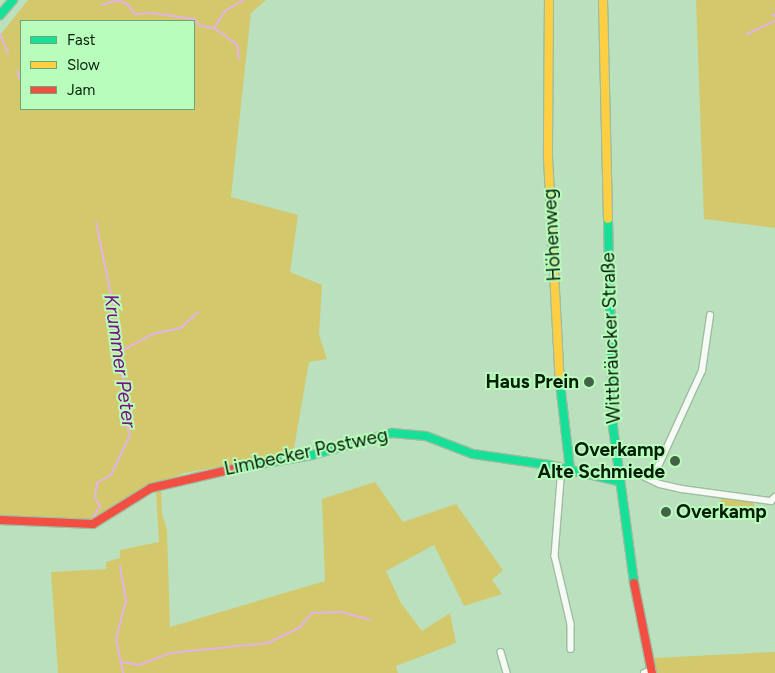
<!DOCTYPE html>
<meta charset="utf-8">
<style>
body{margin:0}
#map{position:relative;width:775px;height:673px;overflow:hidden;background:#bbe0bd;font-family:Figtree,sans-serif}
div>[style]{position:absolute}
.green>*{inset:0;background:#d4c86c}
.stream>*{height:2px;margin:-1px;padding:0 1px;transform-origin:1px;border-radius:1px;background:#e4b2e7}
.roads{filter:drop-shadow(1px 0 #9fbca1) drop-shadow(-1px 0 #9fbca1) drop-shadow(0 1px #9fbca1) drop-shadow(0 -1px #9fbca1)}
.street>*{height:5.5px;margin:-2.75px;padding:0 2.75px;transform-origin:2.75px;border-radius:2.75px;background:#f5faf5}
.fast>*{height:8px;margin:-4px;padding:0 4px;transform-origin:4px;border-radius:4px;background:#16e098}
.slow>*{height:8px;margin:-4px;padding:0 4px;transform-origin:4px;border-radius:4px;background:#ffcf43}
.jam>*{height:8px;margin:-4px;padding:0 4px;transform-origin:4px;border-radius:4px;background:#f24e42}
.dots>*{width:14px;height:14px;translate:-50% -50%;box-sizing:border-box;border:2px solid #b9fdbc;border-radius:50%}
span{translate:-50% -50%;white-space:nowrap;text-align:center;line-height:1.15;-webkit-text-stroke:4px #b9fdbc;paint-order:stroke}
.street-label{font-size:19px;color:#041e07}
.poi-label{font-size:19px;color:#041e07;font-weight:700}
.right{translate:-100% -50%;text-align:right}
.left{translate:0 -50%;text-align:left}
.water-label{font-size:20px;color:#7c0f82;font-style:italic}
.legend{position:absolute;left:20px;top:20px;width:175px;height:90px;box-sizing:border-box;background:#b9fdbc;border:1px solid #71a474;margin:0;padding:6px 9px;list-style:none;font-size:15px;color:#041e07}
.legend li{display:flex;align-items:center;gap:10px;height:25px}
.legend b{width:25px;border:1px solid #71a474}
</style>
<div id="map">
<div class="green">
<i style="clip-path:polygon(evenodd,28px 0,266px 0,251px 13px,231px 197px,298px 215px,290px 272px,322px 285px,319px 335px,327px 359px,309px 362px,293px 454px,184px 473px,150px 487px,92px 523px,0 516px,0 35px,28px 0,21px 21px,194px 21px,194px 109px,21px 109px,21px 21px)"></i>
<i style="clip-path:polygon(696px 0,775px 0,775px 228px,704px 219px)"></i>
<i style="clip-path:polygon(375px 482px,403px 522px,456px 504px,503px 570px,492px 580px,502px 594px,464px 606px,434px 545px,386px 571px,401px 603px,422px 631px,450px 613px,456px 643px,396px 666px,398px 673px,58px 673px,51px 572px,106px 569px,106px 562px,120px 558px,120px 550px,159px 542px,156px 489px,161px 488px,162px 514px,167px 530px,170px 627px,325px 581px,322px 499px)"></i>
<i style="clip-path:polygon(710px 495px,752px 501px,756px 508px,754px 516px,720px 511px,721px 499px,708px 497px)"></i>
<i style="clip-path:polygon(775px 652px,775px 673px,657px 673px,654px 658px)"></i>
</div>
<div class="stream">
<i style="left:102px;top:5px;width:17px;rotate:-17deg"></i>
<i style="left:118px;top:0;width:10px;rotate:24deg"></i>
<i style="left:127px;top:4px;width:13px;rotate:51deg"></i>
<i style="left:135px;top:14px;width:17px;rotate:-3deg"></i>
<i style="left:152px;top:13px;width:42px;rotate:8.1deg"></i>
<i style="left:194px;top:19px;width:9px;rotate:49deg"></i>
<i style="left:200px;top:26px;width:14px;rotate:8deg"></i>
<i style="left:214px;top:28px;width:20px;rotate:-57deg"></i>
<i style="left:225px;top:11px;width:22px;rotate:-30deg"></i>
<i style="left:772px;top:14px;width:4px;rotate:34deg"></i>
<i style="left:214px;top:28px;width:29px;rotate:36deg"></i>
<i style="left:237px;top:45px;width:14px;rotate:82deg"></i>
<i style="left:0;top:34px;width:21px;rotate:67deg"></i>
<i style="left:747px;top:34px;width:31px;rotate:-25deg"></i>
<i style="left:17px;top:71px;width:11px;rotate:68deg"></i>
<i style="left:120px;top:352px;width:37px;rotate:-29deg"></i>
<i style="left:152px;top:334px;width:30px;rotate:-12deg"></i>
<i style="left:181px;top:328px;width:23px;rotate:-43deg"></i>
<i style="left:94px;top:516px;width:12px;rotate:-59deg"></i>
<i style="left:100px;top:506px;width:9px;rotate:-122deg"></i>
<i style="left:95px;top:498px;width:15px;rotate:-82deg"></i>
<i style="left:97px;top:483px;width:16px;rotate:-30deg"></i>
<i style="left:111px;top:475px;width:44px;rotate:-64.6deg"></i>
<i style="left:130px;top:435px;width:20px;rotate:-110deg"></i>
<i style="left:123px;top:416px;width:32px;rotate:-85deg"></i>
<i style="left:126px;top:384px;width:16px;rotate:-117deg"></i>
<i style="left:119px;top:370px;width:18px;rotate:-87deg"></i>
<i style="left:120px;top:352px;width:25px;rotate:-104deg"></i>
<i style="left:114px;top:328px;width:9px;rotate:-77deg"></i>
<i style="left:116px;top:319px;width:99px;rotate:-101.7deg"></i>
<i style="left:120px;top:566px;width:36px;rotate:80deg"></i>
<i style="left:126px;top:601px;width:39px;rotate:105deg"></i>
<i style="left:116px;top:639px;width:35px;rotate:78deg"></i>
<i style="left:121px;top:662px;width:18px;rotate:9deg"></i>
<i style="left:139px;top:665px;width:33px;rotate:-21deg"></i>
<i style="left:170px;top:653px;width:99px;rotate:-5.8deg"></i>
<i style="left:268px;top:643px;width:34px;rotate:-26deg"></i>
<i style="left:299px;top:628px;width:20px;rotate:-49deg"></i>
<i style="left:312px;top:613px;width:30px;rotate:-2deg"></i>
<i style="left:342px;top:612px;width:29px;rotate:16deg"></i>
</div>
<div class="roads">
<div class="street">
<i style="left:562px;top:467px;width:89px;rotate:94.5deg"></i>
<i style="left:555px;top:556px;width:70px;rotate:76.8deg"></i>
<i style="left:571px;top:624px;width:25px;rotate:90deg"></i>
<i style="left:617px;top:473px;width:20px"></i>
<i style="left:637px;top:473px;width:25px;rotate:26deg"></i>
<i style="left:660px;top:484px;width:23px;rotate:13deg"></i>
<i style="left:682px;top:489px;width:90px;rotate:7.7deg"></i>
<i style="left:771px;top:501px;width:6px;rotate:-45deg"></i>
<i style="left:652px;top:480px;width:120px;rotate:-65.4deg"></i>
<i style="left:702px;top:371px;width:56px;rotate:-81.7deg"></i>
<i style="left:501px;top:652px;width:22px;rotate:74deg"></i>
<i style="left:644px;top:673px;width:9px;rotate:-21deg"></i>
</div>
<div class="fast">
<i style="left:0;top:15px;width:20px;rotate:-49deg"></i>
<i style="left:608px;top:219px;width:208px;rotate:88.6deg"></i>
<i style="left:613px;top:427px;width:157px;rotate:82.3deg"></i>
<i style="left:560px;top:383px;width:87px;rotate:83.4deg"></i>
<i style="left:237px;top:468px;width:76px;rotate:-9.8deg"></i>
<i style="left:312px;top:455px;width:83px;rotate:-15.4deg"></i>
<i style="left:392px;top:433px;width:34px;rotate:5deg"></i>
<i style="left:426px;top:436px;width:50px;rotate:21deg"></i>
<i style="left:473px;top:454px;width:77px;rotate:8.2deg"></i>
<i style="left:549px;top:465px;width:71px;rotate:13.1deg"></i>
</div>
<div class="slow">
<i style="left:549px;top:0;width:157px;rotate:90.4deg"></i>
<i style="left:548px;top:157px;width:226px;rotate:87deg"></i>
<i style="left:603px;top:0;width:219px;rotate:88.7deg"></i>
</div>
<div class="jam">
<i style="left:0;top:520px;width:93px;rotate:2.5deg"></i>
<i style="left:93px;top:524px;width:68px;rotate:-31.8deg"></i>
<i style="left:151px;top:488px;width:88px;rotate:-13.1deg"></i>
<i style="left:634px;top:583px;width:92px;rotate:78.7deg"></i>
</div>
</div>
<div class="dots">
<i style="left:589px;top:382px;background:#446247"></i>
<i style="left:675px;top:461px;background:#446247"></i>
<i style="left:666px;top:512px;background:#446247"></i>
</div>
<div class="street-label">
<span style="left:552px;top:235px;rotate:-93deg">Höhenweg</span>
<span style="left:611px;top:338px;rotate:-92deg">Wittbräucker Straße</span>
<span style="left:306px;top:452px;rotate:-12deg">Limbecker Postweg</span>
</div>
<div class="poi-label">
<span class="right" style="left:579px;top:382px">Haus Prein</span>
<span class="right" style="left:665px;top:461px">Overkamp<br>Alte Schmiede</span>
<span class="left" style="left:676px;top:512px">Overkamp</span>
</div>
<div class="water-label">
<span style="left:120px;top:361px;rotate:82deg">Krummer Peter</span>
</div>
<ul class="legend">
<li><b style="height:6px;background:#16e098"></b>Fast</li>
<li><b style="height:6px;background:#ffcf43"></b>Slow</li>
<li><b style="height:6px;background:#f24e42"></b>Jam</li>
</ul>
</div>
